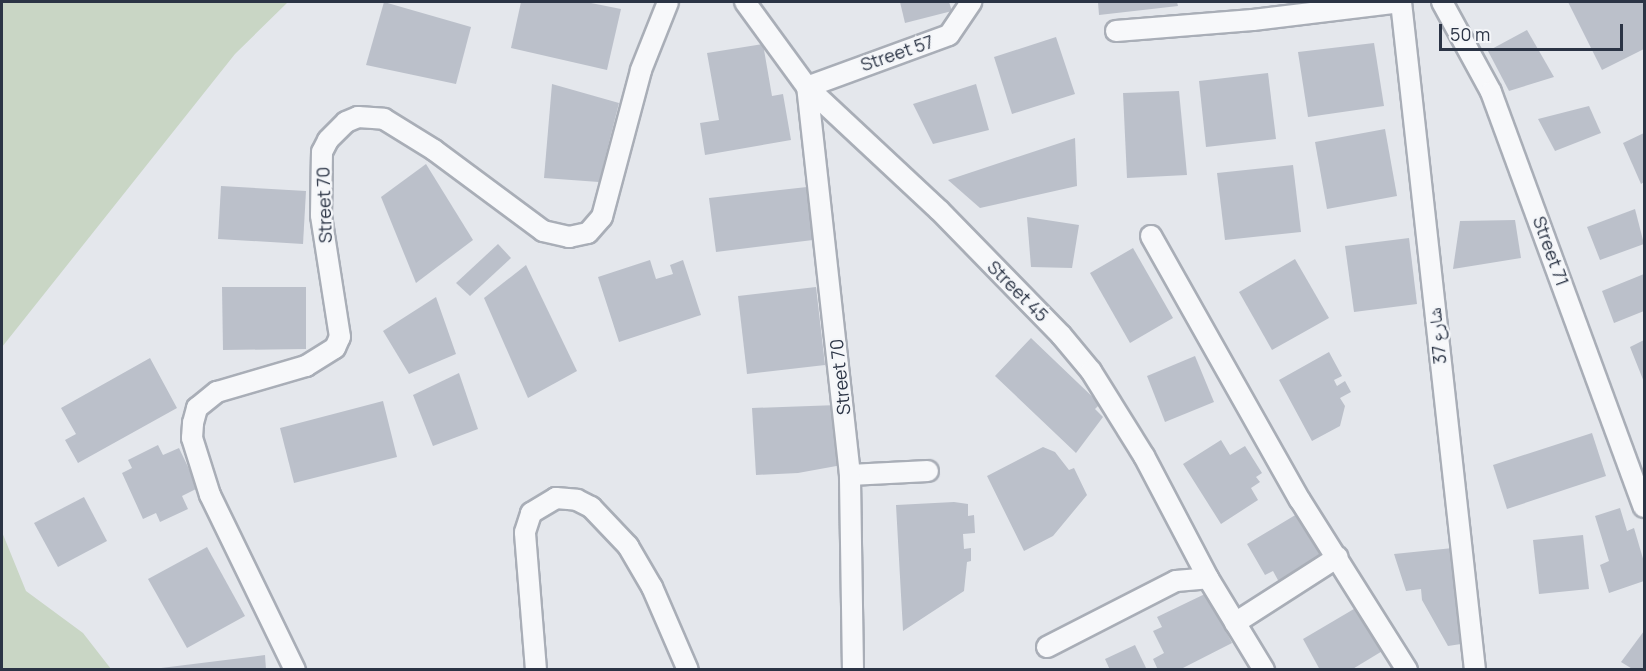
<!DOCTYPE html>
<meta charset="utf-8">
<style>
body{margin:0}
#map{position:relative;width:1646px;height:671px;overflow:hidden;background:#e4e7ec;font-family:Manrope,"Noto Naskh Arabic",sans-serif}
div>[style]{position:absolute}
.green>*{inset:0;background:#c9d6c5}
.building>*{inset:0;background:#bbc0ca}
.roads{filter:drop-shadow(2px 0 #a9aeb7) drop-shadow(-2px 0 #a9aeb7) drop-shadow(0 2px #a9aeb7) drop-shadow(0 -2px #a9aeb7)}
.minor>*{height:20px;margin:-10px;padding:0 10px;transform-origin:10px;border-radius:10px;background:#f7f8fa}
span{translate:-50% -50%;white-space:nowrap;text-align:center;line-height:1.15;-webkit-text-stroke:4.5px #f4f6f9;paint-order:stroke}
.street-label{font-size:18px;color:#2b3445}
.frame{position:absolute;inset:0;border:3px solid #2b3445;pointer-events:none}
.scale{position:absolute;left:1439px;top:24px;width:184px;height:27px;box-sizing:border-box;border:3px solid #2b3445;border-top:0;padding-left:8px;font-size:18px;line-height:21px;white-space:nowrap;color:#2b3445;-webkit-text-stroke:4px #f4f6f9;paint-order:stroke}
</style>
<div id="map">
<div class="green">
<i style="clip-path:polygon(2px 2px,288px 2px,235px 54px,2px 347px)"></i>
<i style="clip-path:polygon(2px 532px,26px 591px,83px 633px,111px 669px,2px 669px)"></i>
</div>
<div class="building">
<i style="clip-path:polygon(384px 2px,471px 27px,456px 84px,366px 65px)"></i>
<i style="clip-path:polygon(521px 2px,586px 2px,621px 9px,607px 70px,511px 48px)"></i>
<i style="clip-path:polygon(900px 2px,949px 2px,952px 11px,905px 23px)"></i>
<i style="clip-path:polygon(1098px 2px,1177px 2px,1178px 6px,1099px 15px)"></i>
<i style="clip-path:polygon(1568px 2px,1644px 2px,1644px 49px,1602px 70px)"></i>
<i style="clip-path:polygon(1527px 30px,1554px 77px,1509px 91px,1488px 51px)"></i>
<i style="clip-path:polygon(1056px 37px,1075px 94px,1012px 114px,994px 57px)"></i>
<i style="clip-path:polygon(1374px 43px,1384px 106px,1308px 117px,1298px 52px)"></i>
<i style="clip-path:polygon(763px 44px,772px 96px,783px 94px,791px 140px,705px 155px,700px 123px,719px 120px,707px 53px)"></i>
<i style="clip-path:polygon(1268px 73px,1276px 139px,1206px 147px,1199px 81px)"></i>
<i style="clip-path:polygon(552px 84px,619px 103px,599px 182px,544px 178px)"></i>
<i style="clip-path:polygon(976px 84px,989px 130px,933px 144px,913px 104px)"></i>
<i style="clip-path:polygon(1179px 91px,1187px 175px,1127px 178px,1123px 93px)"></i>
<i style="clip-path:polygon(1589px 106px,1601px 133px,1555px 151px,1538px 119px)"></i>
<i style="clip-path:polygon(1385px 129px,1397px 196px,1327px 209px,1315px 142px)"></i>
<i style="clip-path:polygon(1644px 133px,1644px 182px,1641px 184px,1623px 143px)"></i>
<i style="clip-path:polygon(1075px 138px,1077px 186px,980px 208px,948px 180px)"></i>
<i style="clip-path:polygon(426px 164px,473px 240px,416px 283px,381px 197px)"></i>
<i style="clip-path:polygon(1293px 165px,1301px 232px,1225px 240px,1217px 173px)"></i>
<i style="clip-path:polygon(221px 186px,306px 191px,303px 244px,218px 239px)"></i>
<i style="clip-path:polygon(807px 187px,813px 240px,716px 252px,709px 198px)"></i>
<i style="clip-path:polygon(1635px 209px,1644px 244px,1600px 260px,1587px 227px)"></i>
<i style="clip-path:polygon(1027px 217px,1079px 225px,1072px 268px,1031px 267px)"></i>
<i style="clip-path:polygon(1515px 220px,1521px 258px,1453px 269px,1460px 221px)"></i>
<i style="clip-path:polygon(1409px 238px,1417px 304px,1354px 312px,1345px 246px)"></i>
<i style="clip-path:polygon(498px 244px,511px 258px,470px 296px,456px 283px)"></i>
<i style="clip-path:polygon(1133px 248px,1173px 318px,1130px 343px,1090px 273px)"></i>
<i style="clip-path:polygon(1295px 259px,1329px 318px,1272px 350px,1239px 292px)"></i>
<i style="clip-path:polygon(650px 260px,656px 279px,673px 274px,670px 265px,683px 260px,701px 315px,619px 342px,598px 277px)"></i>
<i style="clip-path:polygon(526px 265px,577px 371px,528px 398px,484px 298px)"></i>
<i style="clip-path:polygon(1644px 274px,1644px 311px,1614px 323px,1602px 291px)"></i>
<i style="clip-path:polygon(222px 287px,306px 287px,306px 349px,223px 350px)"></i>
<i style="clip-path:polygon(816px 287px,825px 365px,747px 374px,738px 296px)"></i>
<i style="clip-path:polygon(436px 297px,456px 354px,409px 374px,383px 331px)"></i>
<i style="clip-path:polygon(1031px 338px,1100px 404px,1095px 409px,1103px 417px,1076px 453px,995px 376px)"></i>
<i style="clip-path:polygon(1644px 340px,1644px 382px,1630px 347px)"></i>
<i style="clip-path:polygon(1329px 352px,1342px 376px,1334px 380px,1337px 386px,1345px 381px,1351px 392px,1340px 398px,1345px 406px,1340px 426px,1312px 441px,1279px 380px)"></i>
<i style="clip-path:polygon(1195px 356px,1214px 402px,1165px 422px,1147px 376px)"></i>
<i style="clip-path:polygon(150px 358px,177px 408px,78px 463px,65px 440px,76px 434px,61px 408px)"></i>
<i style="clip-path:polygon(459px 373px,478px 429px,433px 446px,413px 395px)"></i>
<i style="clip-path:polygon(383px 401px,397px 457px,294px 483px,280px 428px)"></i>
<i style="clip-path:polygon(838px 405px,842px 465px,798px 473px,756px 475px,752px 408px)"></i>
<i style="clip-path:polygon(1592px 433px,1606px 476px,1507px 509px,1493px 465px)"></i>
<i style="clip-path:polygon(1221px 440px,1230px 455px,1245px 446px,1262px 473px,1256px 477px,1260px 482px,1251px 488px,1258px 500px,1221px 524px,1183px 464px)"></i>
<i style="clip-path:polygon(158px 445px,163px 455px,179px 448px,198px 488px,182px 496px,188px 509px,160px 522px,156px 513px,143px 519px,122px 473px,132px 468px,128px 460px)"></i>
<i style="clip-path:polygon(1043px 447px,1055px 452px,1069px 470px,1074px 468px,1087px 495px,1053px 536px,1024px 551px,987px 476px)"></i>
<i style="clip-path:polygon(84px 497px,107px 541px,58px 567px,34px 523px)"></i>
<i style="clip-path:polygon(954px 502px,968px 504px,968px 516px,974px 515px,975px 533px,963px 534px,964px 549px,971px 548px,971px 561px,967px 562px,964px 591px,903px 631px,896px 505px)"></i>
<i style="clip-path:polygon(1620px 508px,1627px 531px,1634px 528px,1644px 562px,1644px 581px,1609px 593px,1600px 565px,1609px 561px,1595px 516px)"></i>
<i style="clip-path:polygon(1302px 511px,1327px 553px,1279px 582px,1273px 571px,1265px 575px,1247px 544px)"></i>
<i style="clip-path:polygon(1583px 535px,1589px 589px,1539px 594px,1533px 540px)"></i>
<i style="clip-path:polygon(207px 547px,245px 616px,187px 648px,148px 579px)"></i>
<i style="clip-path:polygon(1453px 548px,1461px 644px,1448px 646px,1422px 600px,1421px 589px,1406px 591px,1394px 554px)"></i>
<i style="clip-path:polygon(1207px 593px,1232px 643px,1179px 670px,1158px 670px,1153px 659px,1164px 653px,1153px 631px,1162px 627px,1157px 617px)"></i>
<i style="clip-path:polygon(1359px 606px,1384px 650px,1351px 670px,1320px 670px,1303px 639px)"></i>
<i style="clip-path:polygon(1644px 631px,1644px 670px,1634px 670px,1621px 662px)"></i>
<i style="clip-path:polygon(1135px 645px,1147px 670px,1110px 670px,1105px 659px)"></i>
<i style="clip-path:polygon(265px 655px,266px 670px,161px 670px,161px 668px)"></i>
</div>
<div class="roads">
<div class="minor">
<i style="left:745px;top:2px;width:105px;rotate:53.9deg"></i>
<i style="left:807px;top:87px;width:180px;rotate:43deg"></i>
<i style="left:939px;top:210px;width:175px;rotate:45.7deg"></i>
<i style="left:1061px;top:335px;width:47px;rotate:50.2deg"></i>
<i style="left:1091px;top:371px;width:100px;rotate:58.1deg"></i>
<i style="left:1144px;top:456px;width:138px;rotate:62.3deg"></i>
<i style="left:1208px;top:578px;width:108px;rotate:58.7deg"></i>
<i style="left:1401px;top:2px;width:672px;rotate:83.68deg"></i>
<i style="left:1442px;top:2px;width:102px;rotate:61.4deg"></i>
<i style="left:1491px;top:92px;width:442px;rotate:69.8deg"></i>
<i style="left:1116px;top:31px;width:137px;rotate:-4.6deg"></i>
<i style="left:1253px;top:20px;width:149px;rotate:-6.9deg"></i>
<i style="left:1151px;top:236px;width:303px;rotate:60.6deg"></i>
<i style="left:1300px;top:500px;width:201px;rotate:57.8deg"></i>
<i style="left:850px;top:475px;width:78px;rotate:-2.9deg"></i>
<i style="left:1235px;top:623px;width:122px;rotate:-32.7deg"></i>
<i style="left:1047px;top:647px;width:145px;rotate:-27.1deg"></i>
<i style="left:1176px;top:581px;width:32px;rotate:-5deg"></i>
<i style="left:295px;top:670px;width:195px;rotate:-115.9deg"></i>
<i style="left:210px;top:495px;width:60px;rotate:-107.5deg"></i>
<i style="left:192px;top:438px;width:15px;rotate:-86deg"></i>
<i style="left:193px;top:423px;width:16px;rotate:-75deg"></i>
<i style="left:197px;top:408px;width:26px;rotate:-39deg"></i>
<i style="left:217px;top:392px;width:93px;rotate:-16.3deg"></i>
<i style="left:306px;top:366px;width:34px;rotate:-32deg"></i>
<i style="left:335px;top:348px;width:12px;rotate:-66deg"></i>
<i style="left:340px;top:337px;width:123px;rotate:-98.9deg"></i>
<i style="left:321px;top:215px;width:63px;rotate:-89.1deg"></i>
<i style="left:322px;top:152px;width:13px;rotate:-63deg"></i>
<i style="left:328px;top:140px;width:25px;rotate:-45deg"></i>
<i style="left:346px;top:122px;width:13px;rotate:-23deg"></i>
<i style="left:358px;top:117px;width:26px;rotate:4deg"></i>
<i style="left:384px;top:119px;width:59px;rotate:31.8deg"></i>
<i style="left:434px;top:150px;width:136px;rotate:36.6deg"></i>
<i style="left:543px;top:231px;width:27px;rotate:13deg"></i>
<i style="left:569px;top:237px;width:19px;rotate:-12deg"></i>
<i style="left:588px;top:233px;width:21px;rotate:-49deg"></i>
<i style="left:602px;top:217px;width:152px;rotate:-75.1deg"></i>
<i style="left:641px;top:70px;width:73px;rotate:-68.3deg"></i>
<i style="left:536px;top:670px;width:138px;rotate:-94.6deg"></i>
<i style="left:525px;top:532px;width:20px;rotate:-72deg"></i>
<i style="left:531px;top:513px;width:29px;rotate:-31deg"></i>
<i style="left:556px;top:498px;width:21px;rotate:5deg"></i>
<i style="left:577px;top:500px;width:16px;rotate:27deg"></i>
<i style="left:591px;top:507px;width:54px;rotate:46.5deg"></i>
<i style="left:628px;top:546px;width:48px;rotate:59.7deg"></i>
<i style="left:652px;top:587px;width:90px;rotate:66.6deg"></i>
<i style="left:853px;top:670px;width:195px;rotate:-90.9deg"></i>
<i style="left:850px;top:475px;width:390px;rotate:-96.3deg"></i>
<i style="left:807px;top:87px;width:151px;rotate:-20.1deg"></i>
<i style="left:949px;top:35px;width:40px;rotate:-56deg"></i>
</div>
</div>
<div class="street-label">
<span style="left:897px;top:53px;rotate:-19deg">Street 57</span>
<span style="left:324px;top:205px;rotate:-92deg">Street 70</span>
<span style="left:1551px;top:251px;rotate:70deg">Street 71</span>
<span style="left:1018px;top:291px;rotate:45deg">Street 45</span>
<span style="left:1437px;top:336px;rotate:-96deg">شارع 37</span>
<span style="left:840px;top:377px;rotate:-96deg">Street 70</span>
</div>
<div class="frame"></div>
<div class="scale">50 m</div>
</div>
